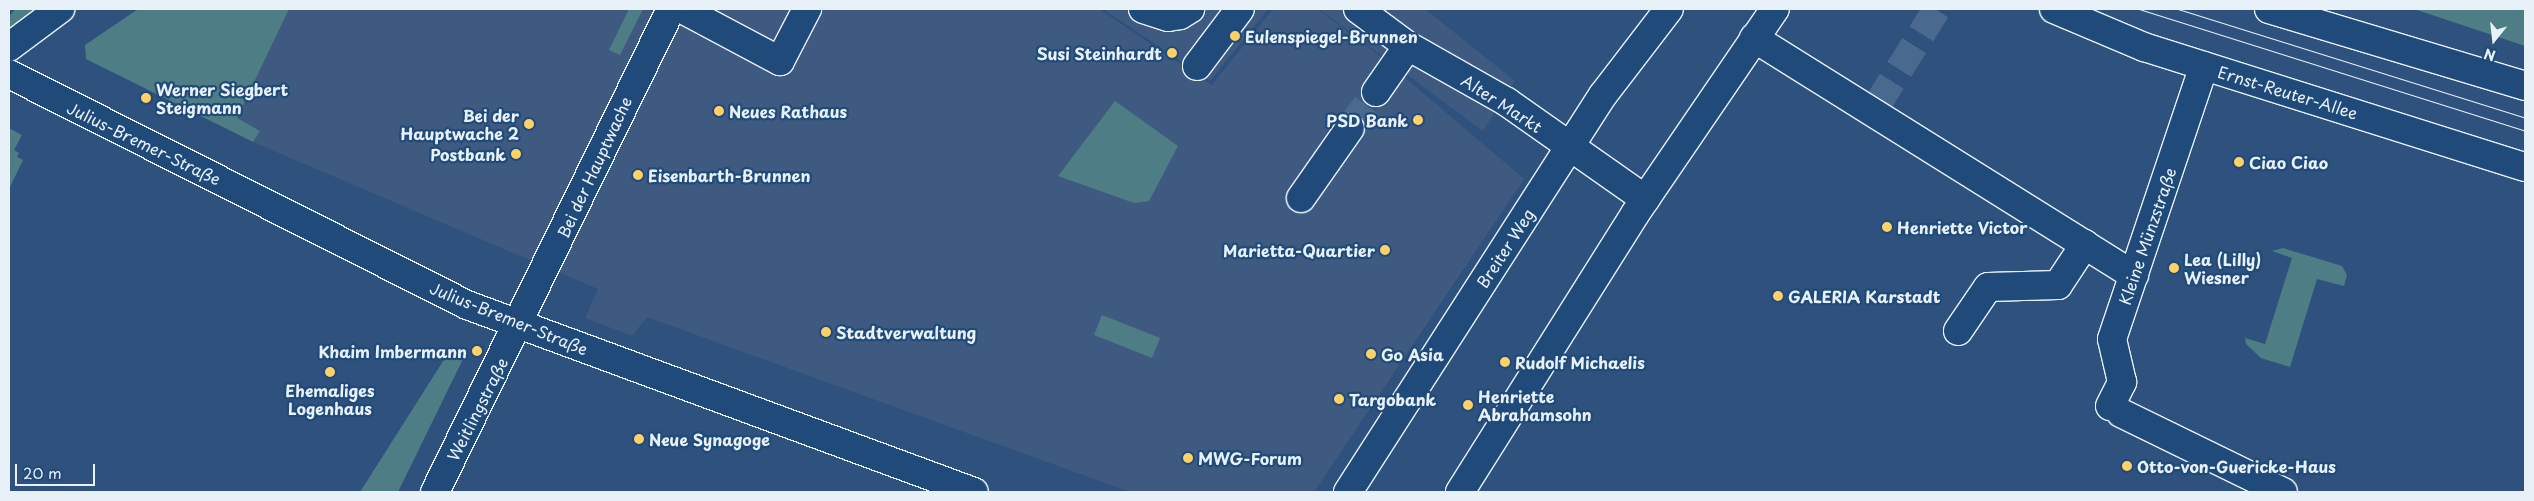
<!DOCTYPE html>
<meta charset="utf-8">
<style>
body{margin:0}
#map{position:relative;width:2534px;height:501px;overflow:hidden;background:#2e517d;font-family:"Playpen Sans",sans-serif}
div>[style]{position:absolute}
.built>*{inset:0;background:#3f5a81}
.green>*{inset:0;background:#4f7d86}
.minor-tunnel>*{height:28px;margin-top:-14px;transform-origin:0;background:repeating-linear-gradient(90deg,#4a698f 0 28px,transparent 0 42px)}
.roads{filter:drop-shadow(1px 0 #e8f1f8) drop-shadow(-1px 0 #e8f1f8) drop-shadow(0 1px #e8f1f8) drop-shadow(0 -1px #e8f1f8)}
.minor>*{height:28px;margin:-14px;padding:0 14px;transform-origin:14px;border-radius:14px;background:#1f4a7a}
.major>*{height:28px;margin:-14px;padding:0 14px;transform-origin:14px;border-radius:14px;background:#1f4a7a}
.tram>*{height:1px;margin:-0.5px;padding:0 0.5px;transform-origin:0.5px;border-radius:0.5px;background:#e8f1f8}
.dots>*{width:14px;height:14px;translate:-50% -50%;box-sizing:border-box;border:2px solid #1f4a7a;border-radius:50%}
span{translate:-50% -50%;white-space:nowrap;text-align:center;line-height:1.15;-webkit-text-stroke:4.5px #1f4a7a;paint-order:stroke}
.poi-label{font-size:16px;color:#e8f1f8;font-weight:700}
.left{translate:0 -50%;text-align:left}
.right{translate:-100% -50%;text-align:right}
.street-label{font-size:16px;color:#e8f1f8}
.frame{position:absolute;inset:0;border:10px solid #e8f1f8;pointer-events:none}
.north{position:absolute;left:2469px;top:15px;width:50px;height:50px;-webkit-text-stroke:4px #1f4a7a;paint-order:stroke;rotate:196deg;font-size:14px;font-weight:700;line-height:20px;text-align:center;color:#e8f1f8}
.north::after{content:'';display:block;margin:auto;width:18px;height:22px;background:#e8f1f8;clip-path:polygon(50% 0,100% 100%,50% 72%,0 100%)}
.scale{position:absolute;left:15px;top:464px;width:80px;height:22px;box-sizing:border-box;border:2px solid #e8f1f8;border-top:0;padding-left:6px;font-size:15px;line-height:18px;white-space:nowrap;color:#e8f1f8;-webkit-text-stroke:4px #1f4a7a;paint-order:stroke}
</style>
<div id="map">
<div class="built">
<i style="clip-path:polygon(289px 9px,1099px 9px,1212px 85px,1273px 9px,1317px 9px,1375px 52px,1524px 179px,1314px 492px,1130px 492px,647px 317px,632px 336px,585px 318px,598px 289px,253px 142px,260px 130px,236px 119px)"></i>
<i style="clip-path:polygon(1103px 9px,1268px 9px,1210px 81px)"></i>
<i style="clip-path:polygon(1319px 9px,1425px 9px,1515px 81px,1483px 131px)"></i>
</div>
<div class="green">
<i style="clip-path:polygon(15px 9px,37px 9px,9px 29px,9px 17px)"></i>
<i style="clip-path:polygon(138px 9px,289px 9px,237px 118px,260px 131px,253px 142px,86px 59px,85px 45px)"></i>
<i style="clip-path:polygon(629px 9px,643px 9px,620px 55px,609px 50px)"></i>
<i style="clip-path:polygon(2414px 9px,2525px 9px,2525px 46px)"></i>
<i style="clip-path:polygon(1115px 101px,1178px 146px,1149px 201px,1134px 203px,1058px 176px)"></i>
<i style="clip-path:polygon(9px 128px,22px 135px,14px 150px,19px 153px,17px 157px,23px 160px,9px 189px)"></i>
<i style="clip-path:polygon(2283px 248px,2342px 266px,2347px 275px,2344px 286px,2317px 279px,2290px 367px,2261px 358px,2246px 344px,2245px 338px,2265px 344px,2292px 258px,2272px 251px)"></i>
<i style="clip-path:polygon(1102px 315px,1160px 338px,1152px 358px,1094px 335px)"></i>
<i style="clip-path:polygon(452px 347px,465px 355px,398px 492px,360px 492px)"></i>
</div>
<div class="minor-tunnel">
<i style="left:1877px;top:105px;width:113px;rotate:-58deg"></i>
<i style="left:1350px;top:128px;width:44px;rotate:-54.2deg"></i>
</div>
<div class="roads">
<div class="minor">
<i style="left:682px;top:9px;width:111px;rotate:28deg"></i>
<i style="left:780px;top:61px;width:59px;rotate:-62.6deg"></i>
<i style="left:1143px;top:9px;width:26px;rotate:18deg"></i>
<i style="left:1168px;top:17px;width:12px;rotate:-9deg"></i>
<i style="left:1180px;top:15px;width:12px;rotate:-31deg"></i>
<i style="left:1358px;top:9px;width:62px;rotate:36.5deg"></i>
<i style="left:1408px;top:46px;width:114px;rotate:29.5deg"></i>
<i style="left:1507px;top:102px;width:169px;rotate:35.1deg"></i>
<i style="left:1754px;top:38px;width:448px;rotate:32deg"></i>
<i style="left:9px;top:47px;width:64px;rotate:-36.7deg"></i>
<i style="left:1197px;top:66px;width:71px;rotate:-53deg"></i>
<i style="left:9px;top:74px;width:513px;rotate:26.76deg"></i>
<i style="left:467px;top:305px;width:540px;rotate:20.25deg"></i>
<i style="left:1376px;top:92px;width:56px;rotate:-55.2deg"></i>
<i style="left:1301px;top:198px;width:85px;rotate:-55deg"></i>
<i style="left:1958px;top:331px;width:53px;rotate:-55.7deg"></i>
<i style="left:1988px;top:287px;width:70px;rotate:-1.6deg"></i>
<i style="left:2058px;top:285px;width:49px;rotate:-56.6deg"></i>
<i style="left:2110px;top:406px;width:27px;rotate:-63deg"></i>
<i style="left:2122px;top:382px;width:44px;rotate:-103.1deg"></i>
<i style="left:2112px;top:339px;width:288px;rotate:-71.4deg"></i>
<i style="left:2121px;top:413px;width:180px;rotate:26deg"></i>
<i style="left:435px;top:492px;width:538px;rotate:-63.96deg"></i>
<i style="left:1348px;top:492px;width:472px;rotate:-57.3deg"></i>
<i style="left:1603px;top:95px;width:108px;rotate:-52.5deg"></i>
<i style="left:1460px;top:492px;width:328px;rotate:-57.8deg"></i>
<i style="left:1635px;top:214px;width:248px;rotate:-55.7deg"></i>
</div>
<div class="major">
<i style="left:2054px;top:9px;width:98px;rotate:22.9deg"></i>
<i style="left:2144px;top:47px;width:399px;rotate:17.5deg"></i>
<i style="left:2269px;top:9px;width:267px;rotate:16.7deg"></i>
</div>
</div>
<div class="tram">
<i style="left:2139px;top:9px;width:405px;rotate:17.5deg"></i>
<i style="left:2178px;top:9px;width:364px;rotate:17.4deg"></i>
</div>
<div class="dots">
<i style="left:1235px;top:36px;background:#ffd166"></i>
<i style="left:1172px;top:53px;background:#ffd166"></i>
<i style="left:146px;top:98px;background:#ffd166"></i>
<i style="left:719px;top:111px;background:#ffd166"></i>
<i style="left:1418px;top:120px;background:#ffd166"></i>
<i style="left:529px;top:124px;background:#ffd166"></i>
<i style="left:516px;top:154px;background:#ffd166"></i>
<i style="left:2239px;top:162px;background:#ffd166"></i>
<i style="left:638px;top:175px;background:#ffd166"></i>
<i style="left:1887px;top:227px;background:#ffd166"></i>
<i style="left:1385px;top:250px;background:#ffd166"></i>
<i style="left:2174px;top:268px;background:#ffd166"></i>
<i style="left:1778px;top:296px;background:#ffd166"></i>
<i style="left:826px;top:332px;background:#ffd166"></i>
<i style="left:477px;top:351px;background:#ffd166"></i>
<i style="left:1371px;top:354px;background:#ffd166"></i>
<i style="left:1505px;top:362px;background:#ffd166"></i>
<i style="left:330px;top:372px;background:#ffd166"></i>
<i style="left:1339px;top:399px;background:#ffd166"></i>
<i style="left:1468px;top:405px;background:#ffd166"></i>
<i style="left:639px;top:439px;background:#ffd166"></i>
<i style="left:1188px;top:458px;background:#ffd166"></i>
<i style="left:2127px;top:466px;background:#ffd166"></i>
</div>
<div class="poi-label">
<span class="left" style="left:1245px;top:36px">Eulenspiegel-Brunnen</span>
<span class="right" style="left:1162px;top:53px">Susi Steinhardt</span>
<span class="left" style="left:156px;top:98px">Werner Siegbert<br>Steigmann</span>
<span class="left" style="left:729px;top:111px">Neues Rathaus</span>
<span class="right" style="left:519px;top:124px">Bei der<br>Hauptwache 2</span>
<span class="right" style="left:1408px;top:120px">PSD Bank</span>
<span class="right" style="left:506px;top:154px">Postbank</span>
<span class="left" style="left:2249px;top:162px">Ciao Ciao</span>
<span class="left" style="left:648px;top:175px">Eisenbarth-Brunnen</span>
<span class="left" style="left:1897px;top:227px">Henriette Victor</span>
<span class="right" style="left:1375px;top:250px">Marietta-Quartier</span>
<span class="left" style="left:2184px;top:268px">Lea (Lilly)<br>Wiesner</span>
<span class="left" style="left:1788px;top:296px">GALERIA Karstadt</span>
<span class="left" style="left:836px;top:332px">Stadtverwaltung</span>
<span class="right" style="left:467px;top:351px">Khaim Imbermann</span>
<span class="left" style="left:1381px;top:354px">Go Asia</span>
<span class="left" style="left:1515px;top:362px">Rudolf Michaelis</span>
<span style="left:330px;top:399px">Ehemaliges<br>Logenhaus</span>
<span class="left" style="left:1478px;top:405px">Henriette<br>Abrahamsohn</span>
<span class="left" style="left:1349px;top:399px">Targobank</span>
<span class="left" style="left:649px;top:439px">Neue Synagoge</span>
<span class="left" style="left:1198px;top:458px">MWG-Forum</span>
<span class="left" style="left:2137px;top:466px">Otto-von-Guericke-Haus</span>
</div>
<div class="street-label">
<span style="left:2288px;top:92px;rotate:17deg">Ernst-Reuter-Allee</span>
<span style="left:1502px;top:103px;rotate:33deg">Alter Markt</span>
<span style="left:144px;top:143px;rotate:26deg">Julius-Bremer-Straße</span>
<span style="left:594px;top:167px;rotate:-65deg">Bei der Hauptwache</span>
<span style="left:2147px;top:236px;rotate:-71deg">Kleine Münzstraße</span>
<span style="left:1505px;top:248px;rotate:-57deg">Breiter Weg</span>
<span style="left:509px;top:318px;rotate:22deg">Julius-Bremer-Straße</span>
<span style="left:477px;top:409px;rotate:-63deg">Weitlingstraße</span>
</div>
<div class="frame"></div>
<div class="north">N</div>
<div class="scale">20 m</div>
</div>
